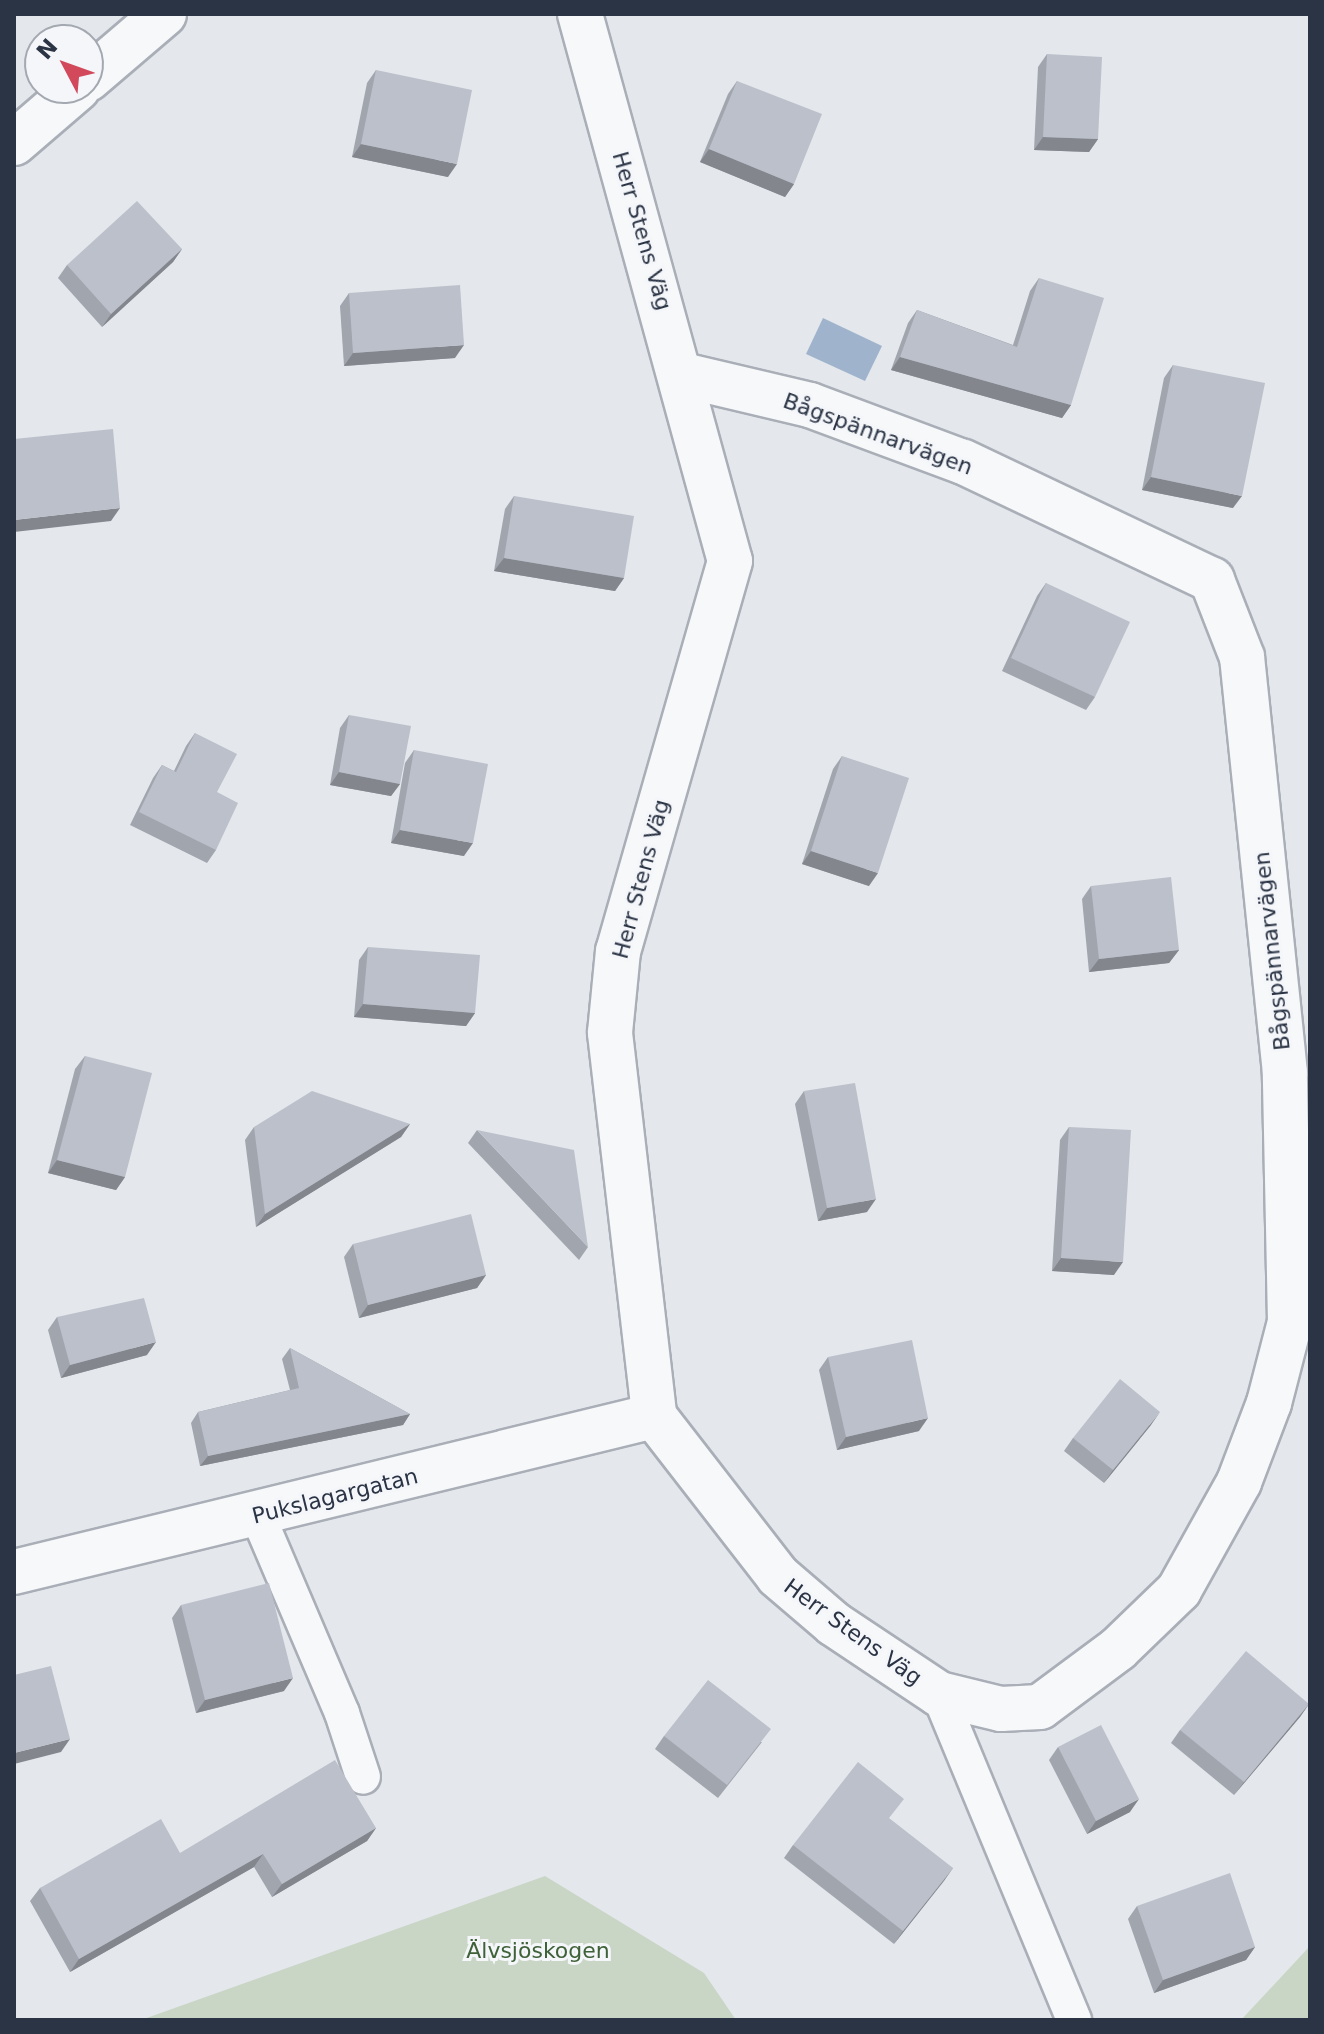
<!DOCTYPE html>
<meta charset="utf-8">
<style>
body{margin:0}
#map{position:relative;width:1324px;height:2034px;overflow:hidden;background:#e4e7ec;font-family:"DejaVu Sans",sans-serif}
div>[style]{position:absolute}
.green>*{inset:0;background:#c9d6c5}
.water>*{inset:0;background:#9fb4cc}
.roads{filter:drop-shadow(2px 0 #a9aeb7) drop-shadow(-2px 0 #a9aeb7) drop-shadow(0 2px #a9aeb7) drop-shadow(0 -2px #a9aeb7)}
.lane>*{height:34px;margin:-17px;padding:0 17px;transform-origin:17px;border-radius:17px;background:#f7f8fa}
.street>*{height:44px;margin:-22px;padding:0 22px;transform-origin:22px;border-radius:22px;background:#f7f8fa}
.wall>*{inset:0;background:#a1a5ae}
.shaded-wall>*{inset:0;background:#83868d}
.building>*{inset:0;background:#bbc0ca}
span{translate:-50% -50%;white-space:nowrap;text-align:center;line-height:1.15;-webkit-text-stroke:6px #f4f6f9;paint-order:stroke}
.street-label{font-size:22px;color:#2b3445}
.park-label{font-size:22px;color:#3f6138}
.frame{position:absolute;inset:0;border:16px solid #2b3445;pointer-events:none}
.north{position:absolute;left:24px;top:24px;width:80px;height:80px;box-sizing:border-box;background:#f4f6f9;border:2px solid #a4a8b1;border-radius:50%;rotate:311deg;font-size:22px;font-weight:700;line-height:32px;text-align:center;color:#2b3445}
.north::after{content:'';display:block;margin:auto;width:28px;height:36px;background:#d1495b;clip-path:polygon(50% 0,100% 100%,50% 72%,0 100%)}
</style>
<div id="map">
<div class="green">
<i style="clip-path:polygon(545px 1876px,704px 1973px,736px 2020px,141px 2020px)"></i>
<i style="clip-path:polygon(1310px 1946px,1310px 2020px,1241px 2020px)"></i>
</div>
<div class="water">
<i style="clip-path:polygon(823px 318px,882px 346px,865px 381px,806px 354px)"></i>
</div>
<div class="roads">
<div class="lane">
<i style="left:258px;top:1516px;width:214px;rotate:66.9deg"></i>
<i style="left:342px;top:1713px;width:67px;rotate:71.8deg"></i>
<i style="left:939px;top:1694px;width:353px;rotate:67.5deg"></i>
</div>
<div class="street">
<i style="left:580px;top:14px;width:567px;rotate:74.67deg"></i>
<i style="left:730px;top:561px;width:406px;rotate:106deg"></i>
<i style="left:618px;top:951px;width:82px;rotate:95.6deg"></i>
<i style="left:610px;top:1033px;width:386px;rotate:83.4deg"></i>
<i style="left:654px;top:1416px;width:202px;rotate:52.2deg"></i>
<i style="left:778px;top:1576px;width:74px;rotate:40.6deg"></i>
<i style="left:834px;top:1624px;width:126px;rotate:33.7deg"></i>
<i style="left:939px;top:1694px;width:64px;rotate:13.6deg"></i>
<i style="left:1001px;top:1709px;width:39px;rotate:-3deg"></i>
<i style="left:1040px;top:1707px;width:97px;rotate:-36.6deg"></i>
<i style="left:1118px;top:1649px;width:85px;rotate:-44deg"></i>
<i style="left:1179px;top:1590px;width:124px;rotate:-60.9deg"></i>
<i style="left:1239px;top:1482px;width:85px;rotate:-69.2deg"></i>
<i style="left:1269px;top:1403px;width:84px;rotate:-75.5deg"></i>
<i style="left:1290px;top:1322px;width:249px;rotate:-91.2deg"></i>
<i style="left:1285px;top:1073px;width:418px;rotate:-95.9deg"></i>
<i style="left:1242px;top:657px;width:83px;rotate:-111.3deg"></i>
<i style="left:1212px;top:580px;width:276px;rotate:-154.6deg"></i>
<i style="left:963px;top:462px;width:163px;rotate:-159.6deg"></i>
<i style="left:810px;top:405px;width:130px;rotate:-166.7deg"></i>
<i style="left:88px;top:79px;width:100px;rotate:-40.5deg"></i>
<i style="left:14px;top:143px;width:84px;rotate:-40.7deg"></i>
<i style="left:14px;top:1572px;width:659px;rotate:-13.7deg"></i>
</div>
</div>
<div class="wall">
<i style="clip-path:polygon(1047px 54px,1098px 139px,1089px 152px,1034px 150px,1038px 67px)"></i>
<i style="clip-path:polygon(376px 70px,448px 177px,352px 157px,367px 83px)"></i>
<i style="clip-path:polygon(737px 81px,794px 184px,785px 197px,700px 162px,728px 94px)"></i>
<i style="clip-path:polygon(182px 249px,173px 262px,102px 327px,58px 278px,67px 265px)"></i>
<i style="clip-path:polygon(1039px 278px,1071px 405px,1062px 418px,891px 370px,908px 323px,917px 310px,1013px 345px,1030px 291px)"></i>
<i style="clip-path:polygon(349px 293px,455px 358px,344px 366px,340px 306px)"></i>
<i style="clip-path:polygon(1173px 365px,1233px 508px,1142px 490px,1164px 378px)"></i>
<i style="clip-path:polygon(514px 496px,624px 578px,615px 591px,494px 571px,505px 509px)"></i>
<i style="clip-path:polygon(1046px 583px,1095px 697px,1086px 710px,1002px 671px,1037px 596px)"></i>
<i style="clip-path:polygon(349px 715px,400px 784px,391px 796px,330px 785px,340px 728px)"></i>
<i style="clip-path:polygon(195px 733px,217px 792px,216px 850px,207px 863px,130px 825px,153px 778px,162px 765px,174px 771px,186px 746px)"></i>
<i style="clip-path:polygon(414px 750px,464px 856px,391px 843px,405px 763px)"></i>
<i style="clip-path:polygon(842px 756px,869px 886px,802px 864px,833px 769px)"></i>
<i style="clip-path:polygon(1091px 886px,1179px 950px,1169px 963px,1089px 972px,1082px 899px)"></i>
<i style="clip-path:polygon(368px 947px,475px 1013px,466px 1026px,354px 1017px,359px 960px)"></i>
<i style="clip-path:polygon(85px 1056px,125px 1177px,116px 1190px,48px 1173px,75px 1069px)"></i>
<i style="clip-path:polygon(804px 1091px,867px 1212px,818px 1221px,795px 1104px)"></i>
<i style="clip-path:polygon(410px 1124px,401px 1137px,256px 1227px,245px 1140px,254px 1127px)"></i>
<i style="clip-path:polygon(1069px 1127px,1114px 1275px,1052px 1271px,1060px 1140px)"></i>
<i style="clip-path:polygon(477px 1130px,588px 1247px,579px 1260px,468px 1143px)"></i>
<i style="clip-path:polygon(353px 1244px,486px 1275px,477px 1288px,359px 1318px,344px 1257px)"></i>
<i style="clip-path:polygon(57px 1317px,147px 1355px,61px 1378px,48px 1330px)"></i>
<i style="clip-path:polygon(290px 1348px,410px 1414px,403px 1425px,200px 1466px,191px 1423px,198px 1412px,290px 1390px,282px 1359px)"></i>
<i style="clip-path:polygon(828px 1357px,919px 1431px,837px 1450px,819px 1370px)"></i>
<i style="clip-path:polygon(1151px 1425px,1104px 1483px,1064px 1451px,1073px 1438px)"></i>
<i style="clip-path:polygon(181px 1605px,284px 1691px,196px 1713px,172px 1618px)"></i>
<i style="clip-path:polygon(1309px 1704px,1300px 1717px,1234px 1795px,1171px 1743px,1180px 1730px)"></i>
<i style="clip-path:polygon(664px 1736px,762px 1742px,718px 1798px,655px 1749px)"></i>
<i style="clip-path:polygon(1058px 1747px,1130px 1812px,1087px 1834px,1049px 1760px)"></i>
<i style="clip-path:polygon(376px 1828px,367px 1841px,272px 1897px,254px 1867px,70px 1972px,30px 1901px,40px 1888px,180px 1853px)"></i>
<i style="clip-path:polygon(793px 1845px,953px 1868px,894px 1944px,784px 1858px)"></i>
<i style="clip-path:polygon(1137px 1906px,1255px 1947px,1246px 1960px,1154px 1993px,1128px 1919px)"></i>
</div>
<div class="shaded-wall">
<i style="clip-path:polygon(1043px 137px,1098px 139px,1089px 152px,1034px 150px)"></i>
<i style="clip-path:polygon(361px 144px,457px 164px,448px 177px,352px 157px)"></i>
<i style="clip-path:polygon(709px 149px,794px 184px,785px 197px,700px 162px)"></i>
<i style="clip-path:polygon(182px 249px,173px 262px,102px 327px,111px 314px)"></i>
<i style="clip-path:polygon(464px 345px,455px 358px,344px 366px,353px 353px)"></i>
<i style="clip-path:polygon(900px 357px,1071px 405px,1062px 418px,891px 370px)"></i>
<i style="clip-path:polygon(1151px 477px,1242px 496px,1233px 508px,1142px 490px)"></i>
<i style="clip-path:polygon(120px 508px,111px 521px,14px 532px,14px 520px)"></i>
<i style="clip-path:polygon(504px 558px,624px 578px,615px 591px,494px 571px)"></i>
<i style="clip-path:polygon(339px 772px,400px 784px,391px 796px,330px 785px)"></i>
<i style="clip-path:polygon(400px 830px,473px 843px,464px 856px,391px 843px)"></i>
<i style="clip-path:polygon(811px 851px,878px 873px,869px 886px,802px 864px)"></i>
<i style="clip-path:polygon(1179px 950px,1169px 963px,1089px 972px,1099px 959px)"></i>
<i style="clip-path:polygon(363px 1004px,475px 1013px,466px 1026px,354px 1017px)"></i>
<i style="clip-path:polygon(410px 1124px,401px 1137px,256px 1227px,265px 1214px)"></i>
<i style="clip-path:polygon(57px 1160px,125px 1177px,116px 1190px,48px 1173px)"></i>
<i style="clip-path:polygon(876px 1199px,867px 1212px,818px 1221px,827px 1208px)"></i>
<i style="clip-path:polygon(1061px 1258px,1123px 1262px,1114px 1275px,1052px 1271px)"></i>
<i style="clip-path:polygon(486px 1275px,477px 1288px,359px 1318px,368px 1305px)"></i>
<i style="clip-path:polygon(156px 1342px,147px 1355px,61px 1378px,70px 1365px)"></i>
<i style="clip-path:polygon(1160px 1412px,1151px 1425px,1104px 1483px,1113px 1470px)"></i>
<i style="clip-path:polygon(410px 1414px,403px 1425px,200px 1466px,208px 1456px)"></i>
<i style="clip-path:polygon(928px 1418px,919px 1431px,837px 1450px,846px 1437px)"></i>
<i style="clip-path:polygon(293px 1678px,284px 1691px,196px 1713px,205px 1700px)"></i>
<i style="clip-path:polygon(1309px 1704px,1300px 1717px,1234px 1795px,1244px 1782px)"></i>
<i style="clip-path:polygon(70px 1739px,61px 1752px,14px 1764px,14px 1753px)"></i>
<i style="clip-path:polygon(1139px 1799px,1130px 1812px,1087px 1834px,1096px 1821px)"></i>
<i style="clip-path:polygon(376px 1828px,367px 1841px,272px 1897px,282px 1884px)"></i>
<i style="clip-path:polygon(263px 1854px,254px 1867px,70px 1972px,79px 1959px)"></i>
<i style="clip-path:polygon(953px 1868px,944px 1881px,894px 1944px,903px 1931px)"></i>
<i style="clip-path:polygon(1255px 1947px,1246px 1960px,1154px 1993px,1163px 1980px)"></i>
</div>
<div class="building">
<i style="clip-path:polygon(1047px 54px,1102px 57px,1098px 139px,1043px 137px)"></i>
<i style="clip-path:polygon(376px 70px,472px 90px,457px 164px,361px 144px)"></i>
<i style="clip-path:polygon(737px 81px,822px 114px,794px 184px,709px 149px)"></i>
<i style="clip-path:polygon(137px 201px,182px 249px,111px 314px,67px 265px)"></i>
<i style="clip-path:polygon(1039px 278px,1104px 298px,1071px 405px,900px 357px,917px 310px,1017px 347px)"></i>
<i style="clip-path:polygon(460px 285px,464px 345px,353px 353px,349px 293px)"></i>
<i style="clip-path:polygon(1173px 365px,1265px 383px,1242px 496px,1151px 477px)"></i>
<i style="clip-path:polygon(113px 429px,120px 508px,14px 520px,14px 439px)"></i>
<i style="clip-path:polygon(514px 496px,634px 516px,624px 578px,504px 558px)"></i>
<i style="clip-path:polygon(1046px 583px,1130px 622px,1095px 697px,1011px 658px)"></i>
<i style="clip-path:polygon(349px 715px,411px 726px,400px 784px,339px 772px)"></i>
<i style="clip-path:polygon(195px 733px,237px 754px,217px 792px,238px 803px,216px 850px,139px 812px,162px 765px,176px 772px)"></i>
<i style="clip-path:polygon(414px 750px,488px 764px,473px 843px,400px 830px)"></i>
<i style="clip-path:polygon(842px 756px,909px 778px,878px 873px,811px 851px)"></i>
<i style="clip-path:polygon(1171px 877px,1179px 950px,1099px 959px,1091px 886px)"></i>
<i style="clip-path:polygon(368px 947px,480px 955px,475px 1013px,363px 1004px)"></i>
<i style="clip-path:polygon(85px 1056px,152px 1073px,125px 1177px,57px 1160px)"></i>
<i style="clip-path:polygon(855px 1083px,876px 1199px,827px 1208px,804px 1091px)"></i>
<i style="clip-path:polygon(312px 1091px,410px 1124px,265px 1214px,254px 1127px)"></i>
<i style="clip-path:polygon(1069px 1127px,1131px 1130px,1123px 1262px,1061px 1258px)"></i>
<i style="clip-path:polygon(477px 1130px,574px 1150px,588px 1247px)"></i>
<i style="clip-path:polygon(471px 1214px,486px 1275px,368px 1305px,353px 1244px)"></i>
<i style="clip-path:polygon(144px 1298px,156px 1342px,70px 1365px,57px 1317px)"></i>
<i style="clip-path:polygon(912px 1340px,928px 1418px,846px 1437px,828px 1357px)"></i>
<i style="clip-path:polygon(290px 1348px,410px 1414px,208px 1456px,198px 1412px,299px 1388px)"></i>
<i style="clip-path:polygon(1120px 1379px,1160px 1412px,1113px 1470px,1073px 1438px)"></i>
<i style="clip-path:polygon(269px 1583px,293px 1678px,205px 1700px,181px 1605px)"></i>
<i style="clip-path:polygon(1246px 1651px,1309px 1704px,1244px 1782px,1180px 1730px)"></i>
<i style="clip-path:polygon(51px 1666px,70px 1739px,14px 1753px,14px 1675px)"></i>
<i style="clip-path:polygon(708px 1680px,771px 1729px,727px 1785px,664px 1736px)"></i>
<i style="clip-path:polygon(1101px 1725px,1139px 1799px,1096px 1821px,1058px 1747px)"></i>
<i style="clip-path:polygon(335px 1760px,376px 1828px,282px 1884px,263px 1854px,79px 1959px,40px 1888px,161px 1819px,180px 1853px)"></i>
<i style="clip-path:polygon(858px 1762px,904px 1799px,889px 1818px,953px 1868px,903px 1931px,793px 1845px)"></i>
<i style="clip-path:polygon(1230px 1873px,1255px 1947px,1163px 1980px,1137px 1906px)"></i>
</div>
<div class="street-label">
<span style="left:642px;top:231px;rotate:74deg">Herr Stens Väg</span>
<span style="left:878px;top:434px;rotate:20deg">Bågspännarvägen</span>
<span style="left:641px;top:879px;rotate:-75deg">Herr Stens Väg</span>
<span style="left:1272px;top:951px;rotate:-96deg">Bågspännarvägen</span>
<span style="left:335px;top:1496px;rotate:-14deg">Pukslagargatan</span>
<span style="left:853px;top:1632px;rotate:36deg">Herr Stens Väg</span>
</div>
<div class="park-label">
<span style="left:538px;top:1951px">Älvsjöskogen</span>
</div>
<div class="frame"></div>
<div class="north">N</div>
</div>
